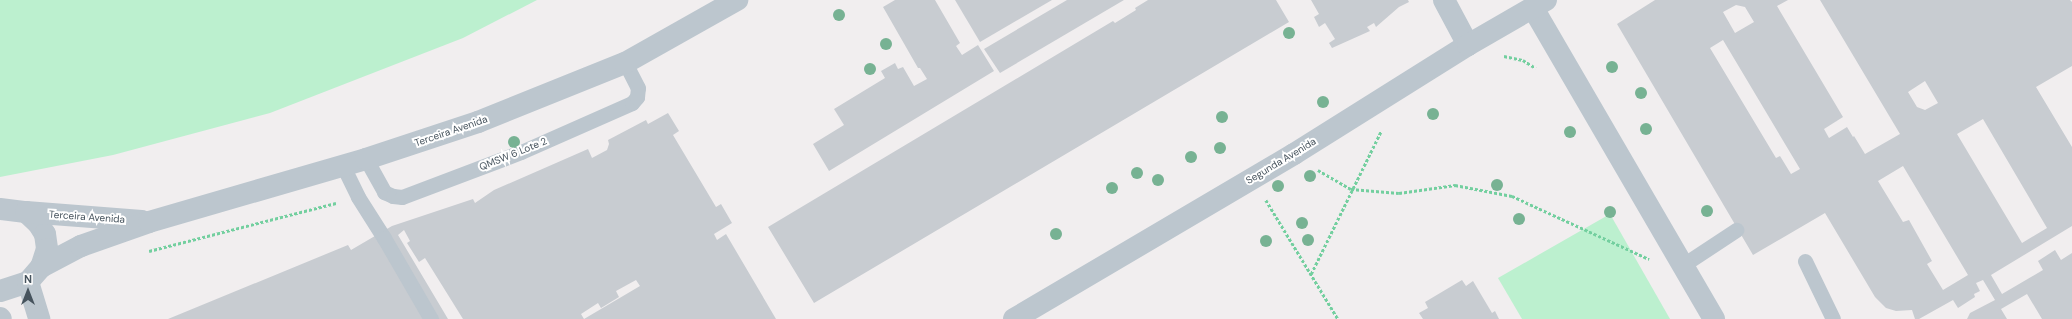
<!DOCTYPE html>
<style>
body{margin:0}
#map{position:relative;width:2072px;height:319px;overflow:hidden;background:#f1eeef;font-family:"DM Sans",sans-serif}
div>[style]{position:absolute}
.green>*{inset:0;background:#bcf0cf}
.building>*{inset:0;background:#c8ccd1}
.path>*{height:2.5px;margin-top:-1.25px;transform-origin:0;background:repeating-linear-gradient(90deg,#73cf9f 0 3px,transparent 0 5px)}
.service>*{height:15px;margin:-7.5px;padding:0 7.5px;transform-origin:7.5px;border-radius:7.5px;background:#bcc6ce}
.minor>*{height:22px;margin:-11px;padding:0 11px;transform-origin:11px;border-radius:11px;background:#bcc6ce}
.tertiary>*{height:22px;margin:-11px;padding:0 11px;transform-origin:11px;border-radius:11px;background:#bcc6ce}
.trees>*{width:12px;height:12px;margin:-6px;border-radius:50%;background:#77b293}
span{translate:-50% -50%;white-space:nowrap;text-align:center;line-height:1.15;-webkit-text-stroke:4px #fff;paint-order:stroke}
.street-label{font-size:10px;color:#46535d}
.north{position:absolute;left:8px;top:271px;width:40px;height:40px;-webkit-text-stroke:3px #fff;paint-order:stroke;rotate:0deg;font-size:11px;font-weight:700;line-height:16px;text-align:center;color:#46535d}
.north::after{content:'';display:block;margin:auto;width:14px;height:18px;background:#46535d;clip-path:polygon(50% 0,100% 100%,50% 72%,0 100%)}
</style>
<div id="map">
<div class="green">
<i style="clip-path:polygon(0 0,537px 0,463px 38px,270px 113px,113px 155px,0 177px)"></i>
<i style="clip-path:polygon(1610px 214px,1670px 319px,1522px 319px,1498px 278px)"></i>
</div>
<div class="building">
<i style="clip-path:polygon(895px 0,935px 0,960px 43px,956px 46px,962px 55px,978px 45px,994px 71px,829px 171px,813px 144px,844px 125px,834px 109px,885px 78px,881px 71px,895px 63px,898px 69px,903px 67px,914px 86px,927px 79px,920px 68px,918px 68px,883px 7px)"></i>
<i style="clip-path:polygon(955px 0,1052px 0,980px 42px)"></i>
<i style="clip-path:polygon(1067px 0,1124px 0,1000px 73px,984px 49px)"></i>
<i style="clip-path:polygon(1148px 0,1276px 0,1289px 22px,814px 303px,768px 227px,1113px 21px,1115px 23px,1136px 10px,1135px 8px)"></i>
<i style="clip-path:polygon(1311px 0,1408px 0,1409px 2px,1399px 7px,1376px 27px,1374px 23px,1367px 27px,1370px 31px,1332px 48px,1329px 43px,1335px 39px,1325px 23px,1319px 27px,1314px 17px,1319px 14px)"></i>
<i style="clip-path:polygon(evenodd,1655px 0,1788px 0,1777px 6px,1843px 117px,1824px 129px,1829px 138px,1847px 127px,1853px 137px,1854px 136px,1865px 154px,1900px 134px,1820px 0,2070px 0,2072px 2px,2072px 66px,2036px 87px,2072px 147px,2072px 226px,1991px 275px,2002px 294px,2043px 270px,2038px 261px,2055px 250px,2061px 260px,2072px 253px,2072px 319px,2042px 319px,2027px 294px,2001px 309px,2007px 319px,1967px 319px,1970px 313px,1995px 300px,1983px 280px,1976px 283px,1980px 291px,1974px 294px,1975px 297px,1958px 308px,1953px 300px,1919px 319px,1915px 319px,1912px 310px,1896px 311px,1886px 308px,1875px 297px,1825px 213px,1753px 255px,1617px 24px,1655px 0,1736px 5px,1745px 7px,1754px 22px,1735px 33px,1723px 12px,1736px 5px,1655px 0,1723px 40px,1800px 169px,1791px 174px,1780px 156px,1776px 158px,1710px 48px,1723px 40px,1655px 0,1925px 81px,1938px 103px,1925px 110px,1917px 107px,1908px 92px,1925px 81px,1655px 0,1983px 119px,2047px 228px,2022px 243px,1957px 134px,1983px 119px,1655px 0,1903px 166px,1968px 275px,1943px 290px,1927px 264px,1932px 261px,1909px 220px,1903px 222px,1878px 181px,1903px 166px)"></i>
<i style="clip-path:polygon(evenodd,668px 113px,679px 131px,673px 135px,716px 207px,721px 204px,732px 223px,714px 234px,717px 240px,726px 234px,776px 319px,463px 319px,425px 258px,419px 262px,407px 243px,410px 241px,404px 230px,398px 235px,448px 319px,168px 319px,348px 245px,351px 250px,392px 226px,473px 199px,475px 203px,494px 190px,588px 149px,592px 158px,607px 150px,609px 144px,608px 140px,646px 120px,648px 124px,668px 113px,636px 280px,640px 286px,584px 319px,581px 314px,598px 303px,601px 308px,619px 297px,616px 291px,636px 280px)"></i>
<i style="clip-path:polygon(1462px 280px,1466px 286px,1473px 281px,1492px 313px,1495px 311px,1499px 319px,1423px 319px,1419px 313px,1428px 308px,1425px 302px)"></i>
</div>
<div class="path">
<i style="left:1504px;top:56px;width:19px;rotate:12deg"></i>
<i style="left:1523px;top:60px;width:15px;rotate:32deg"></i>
<i style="left:1318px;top:170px;width:38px;rotate:30deg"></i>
<i style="left:1351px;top:189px;width:48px;rotate:4.8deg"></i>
<i style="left:1399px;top:193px;width:57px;rotate:-8.1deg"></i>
<i style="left:1455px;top:185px;width:58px;rotate:10.9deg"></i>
<i style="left:1512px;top:196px;width:151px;rotate:24.7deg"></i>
<i style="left:1266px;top:200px;width:139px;rotate:58.8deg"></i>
<i style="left:149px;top:251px;width:193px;rotate:-14.4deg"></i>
<i style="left:1311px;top:274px;width:159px;rotate:-63.9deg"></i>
</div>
<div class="service">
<i style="left:366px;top:159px;width:38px;rotate:61deg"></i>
<i style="left:384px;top:192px;width:10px;rotate:24deg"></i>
<i style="left:393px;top:196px;width:9px;rotate:6deg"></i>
<i style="left:402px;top:197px;width:127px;rotate:-20.7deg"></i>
<i style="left:521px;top:152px;width:121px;rotate:-23.8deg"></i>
<i style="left:632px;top:103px;width:8px;rotate:-50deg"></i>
<i style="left:637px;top:97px;width:9px;rotate:-84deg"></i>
<i style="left:638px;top:88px;width:28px;rotate:-117deg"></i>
<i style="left:343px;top:166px;width:34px;rotate:64deg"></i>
<i style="left:358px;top:197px;width:49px;rotate:57.6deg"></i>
<i style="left:384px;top:238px;width:94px;rotate:59.9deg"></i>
<i style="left:1805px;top:261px;width:64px;rotate:64.2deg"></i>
<i style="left:1683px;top:265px;width:64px;rotate:-33.4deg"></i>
</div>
<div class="minor">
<i style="left:1444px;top:0;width:51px;rotate:61.9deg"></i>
</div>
<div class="tertiary">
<i style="left:1533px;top:8px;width:360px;rotate:59.8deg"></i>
<i style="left:0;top:209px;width:26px;rotate:7deg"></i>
<i style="left:26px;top:212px;width:16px;rotate:43deg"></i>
<i style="left:38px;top:223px;width:13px;rotate:58deg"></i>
<i style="left:45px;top:234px;width:15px;rotate:82deg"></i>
<i style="left:47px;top:249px;width:19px;rotate:108deg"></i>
<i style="left:41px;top:267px;width:20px;rotate:131deg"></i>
<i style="left:28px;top:282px;width:29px;rotate:162deg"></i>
<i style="left:26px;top:212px;width:116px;rotate:4.4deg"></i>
<i style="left:41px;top:267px;width:45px;rotate:-27.7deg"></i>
<i style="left:81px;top:246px;width:72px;rotate:-19.4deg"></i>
<i style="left:149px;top:222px;width:226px;rotate:-16.2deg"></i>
<i style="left:366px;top:159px;width:118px;rotate:-18.3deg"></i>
<i style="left:478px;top:122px;width:158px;rotate:-21.9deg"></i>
<i style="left:625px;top:63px;width:129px;rotate:-29.4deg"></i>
<i style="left:28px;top:282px;width:39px;rotate:73deg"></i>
<i style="left:0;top:318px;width:1px;rotate:45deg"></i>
<i style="left:1014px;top:319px;width:325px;rotate:-30.5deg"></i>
<i style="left:1294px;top:154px;width:205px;rotate:-32.1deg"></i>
<i style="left:1468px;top:45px;width:90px;rotate:-30deg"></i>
</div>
<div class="trees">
<i style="left:839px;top:15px"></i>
<i style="left:1289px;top:33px"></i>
<i style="left:886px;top:44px"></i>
<i style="left:1612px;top:67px"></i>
<i style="left:870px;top:69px"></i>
<i style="left:1641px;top:93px"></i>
<i style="left:1323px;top:102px"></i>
<i style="left:1433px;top:114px"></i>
<i style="left:1222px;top:117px"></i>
<i style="left:1646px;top:129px"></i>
<i style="left:1570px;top:132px"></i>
<i style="left:514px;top:142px"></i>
<i style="left:1220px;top:148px"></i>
<i style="left:1191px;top:157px"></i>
<i style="left:1137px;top:173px"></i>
<i style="left:1310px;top:176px"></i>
<i style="left:1158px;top:180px"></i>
<i style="left:1497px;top:185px"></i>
<i style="left:1278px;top:186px"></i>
<i style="left:1112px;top:188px"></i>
<i style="left:1707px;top:211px"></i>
<i style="left:1610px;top:212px"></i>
<i style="left:1519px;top:219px"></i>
<i style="left:1302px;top:223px"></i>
<i style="left:1056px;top:234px"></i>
<i style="left:1308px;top:240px"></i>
<i style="left:1266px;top:241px"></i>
</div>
<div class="street-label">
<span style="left:451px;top:131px;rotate:-19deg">Terceira Avenida</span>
<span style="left:513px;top:154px;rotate:-22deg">QMSW 6 Lote 2</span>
<span style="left:1281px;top:161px;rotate:-31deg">Segunda Avenida</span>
<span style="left:87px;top:217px;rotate:4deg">Terceira Avenida</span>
</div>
<div class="north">N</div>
</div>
